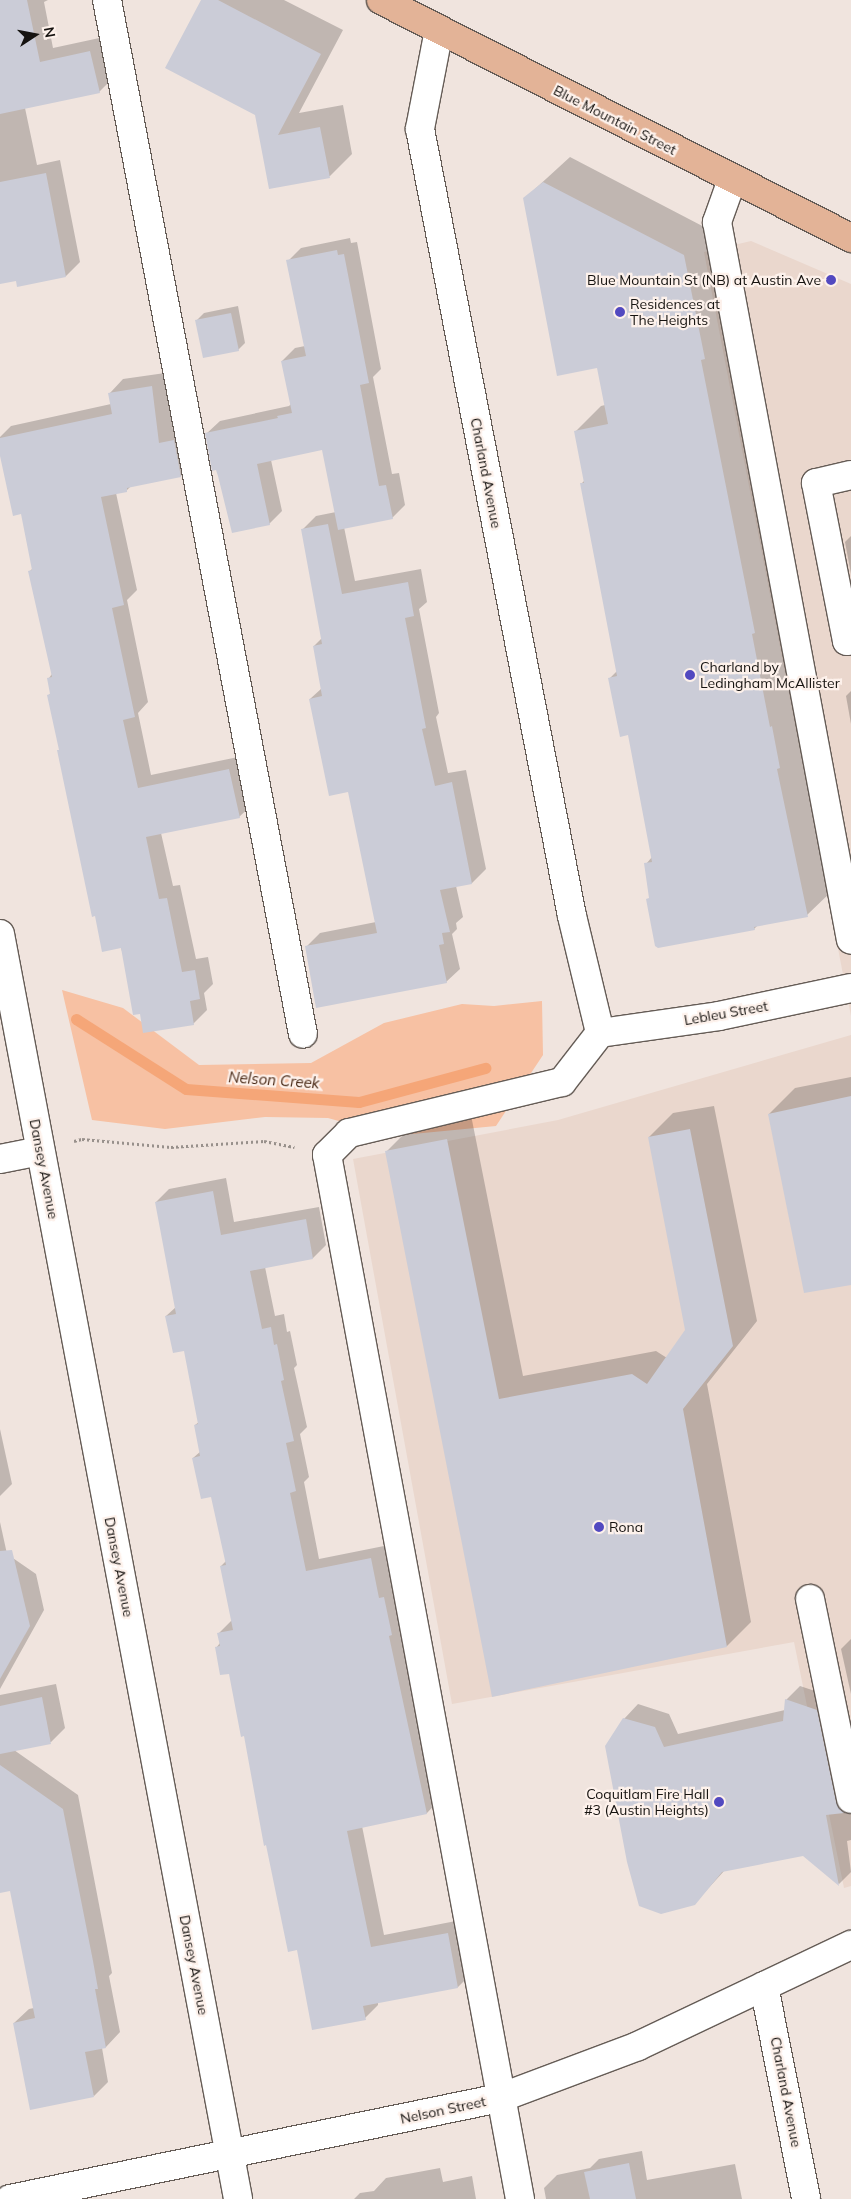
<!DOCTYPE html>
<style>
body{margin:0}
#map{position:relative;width:851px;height:2199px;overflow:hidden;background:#f0e4de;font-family:Mulish,sans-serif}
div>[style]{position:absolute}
.built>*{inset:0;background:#ead7cd}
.green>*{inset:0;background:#f7c1a3}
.shadow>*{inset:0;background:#0003}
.stream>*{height:11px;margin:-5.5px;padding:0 5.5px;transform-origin:5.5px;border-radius:5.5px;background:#f5a678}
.building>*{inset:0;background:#cbccd7}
.path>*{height:3px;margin-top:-1.5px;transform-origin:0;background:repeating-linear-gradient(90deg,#98908b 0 2.5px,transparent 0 5px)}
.roads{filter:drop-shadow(1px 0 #655c56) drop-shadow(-1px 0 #655c56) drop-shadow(0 1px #655c56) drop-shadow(0 -1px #655c56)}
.minor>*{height:28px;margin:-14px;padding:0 14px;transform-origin:14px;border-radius:14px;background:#fff}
.major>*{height:28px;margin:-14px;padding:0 14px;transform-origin:14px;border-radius:14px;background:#e3b397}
.dots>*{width:14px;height:14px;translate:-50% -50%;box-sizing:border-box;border:2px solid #fdf1eb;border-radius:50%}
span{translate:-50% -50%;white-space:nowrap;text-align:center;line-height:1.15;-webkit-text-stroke:4.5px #fdf1eb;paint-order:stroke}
.street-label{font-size:14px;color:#161310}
.poi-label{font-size:14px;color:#161310}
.right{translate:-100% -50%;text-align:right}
.left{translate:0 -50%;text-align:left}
.water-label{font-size:15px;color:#462613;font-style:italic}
.north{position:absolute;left:10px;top:10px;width:50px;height:50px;-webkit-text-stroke:4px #fdf1eb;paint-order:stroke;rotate:79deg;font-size:14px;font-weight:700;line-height:20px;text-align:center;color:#161310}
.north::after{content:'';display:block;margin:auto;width:18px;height:22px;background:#161310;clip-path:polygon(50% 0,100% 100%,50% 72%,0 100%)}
</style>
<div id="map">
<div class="built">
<i style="clip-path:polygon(751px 241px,851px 284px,851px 1016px,704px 252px)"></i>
<i style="clip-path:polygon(851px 1035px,851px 1886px,844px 1888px,794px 1642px,452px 1704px,353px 1159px,558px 1120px)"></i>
</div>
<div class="green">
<i style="clip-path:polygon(62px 990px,123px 1008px,199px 1065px,311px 1063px,384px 1023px,462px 1004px,494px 1006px,542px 1001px,543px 1055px,496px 1126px,392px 1136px,328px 1118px,265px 1117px,165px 1129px,92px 1120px)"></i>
</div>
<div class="shadow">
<i style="clip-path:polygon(0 0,48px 0,44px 2px,53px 48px,104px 37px,113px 78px,99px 92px,25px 108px,37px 165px,60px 160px,80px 262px,66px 276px,0 282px)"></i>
<i style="clip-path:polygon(202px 0,284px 0,343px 30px,299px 113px,343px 105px,352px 154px,330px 176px,270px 187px,256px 114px)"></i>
<i style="clip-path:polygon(570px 157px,710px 230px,833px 890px,807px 915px,759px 924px,754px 929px,650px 897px,646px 864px,652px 857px,629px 734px,610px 678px,617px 671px,581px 484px,585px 480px,576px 431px,601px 406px,605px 405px,598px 366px,524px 199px)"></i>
<i style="clip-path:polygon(350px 238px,351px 243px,357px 242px,381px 369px,373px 377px,392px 474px,399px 473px,405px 505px,392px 518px,344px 527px,355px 581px,421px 569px,427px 602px,419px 609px,439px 713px,436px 717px,448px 773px,466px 770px,486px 869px,472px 883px,456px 886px,463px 917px,456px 923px,457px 929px,452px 934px,460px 969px,446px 982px,306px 947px,320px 933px,376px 922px,349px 790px,310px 699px,322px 688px,314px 646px,322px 638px,303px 529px,316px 516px,336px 512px,323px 449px,271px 460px,282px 511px,269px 524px,217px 469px,206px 434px,220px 421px,289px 406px,291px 404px,282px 361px,295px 348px,305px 346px,288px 261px,301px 248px)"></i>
<i style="clip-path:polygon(238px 306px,245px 343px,238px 350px,197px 320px,204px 313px)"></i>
<i style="clip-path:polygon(165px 373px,173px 430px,188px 427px,195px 462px,181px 476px,132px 485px,127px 490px,116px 493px,137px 590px,127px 600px,148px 702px,138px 713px,151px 775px,243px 756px,253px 804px,239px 817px,161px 833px,173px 886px,180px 885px,196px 959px,208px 957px,213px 984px,204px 993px,207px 1010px,193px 1024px,141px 1013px,60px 749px,49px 695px,51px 692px,49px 678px,52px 674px,30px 571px,33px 568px,22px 513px,0 450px,0 437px,11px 426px,111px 404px,110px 393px,123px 379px)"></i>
<i style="clip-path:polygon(851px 536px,851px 574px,845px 542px)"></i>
<i style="clip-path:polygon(851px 691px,851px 724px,846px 696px)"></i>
<i style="clip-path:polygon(851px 1077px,851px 1284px,769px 1114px,795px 1088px)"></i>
<i style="clip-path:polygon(714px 1106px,757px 1321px,707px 1384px,751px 1622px,727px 1646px,493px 1696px,386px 1152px,410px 1128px,471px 1115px,523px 1376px,656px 1351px,667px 1358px,686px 1330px,649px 1137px,673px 1113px)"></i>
<i style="clip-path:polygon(226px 1178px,234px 1222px,319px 1207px,326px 1245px,313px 1258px,265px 1267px,275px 1316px,284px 1314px,287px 1332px,290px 1331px,297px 1365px,294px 1368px,307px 1427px,300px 1434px,309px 1477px,304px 1482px,319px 1559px,384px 1546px,392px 1586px,397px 1585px,440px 1799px,427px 1813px,362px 1826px,384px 1935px,461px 1920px,471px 1974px,458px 1987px,378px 2002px,378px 2005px,365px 2018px,298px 1949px,230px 1672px,216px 1648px,220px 1643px,218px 1634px,232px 1620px,221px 1566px,226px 1561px,212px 1495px,193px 1458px,201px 1451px,195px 1425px,199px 1422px,185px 1350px,166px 1316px,176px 1307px,156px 1202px,169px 1189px)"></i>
<i style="clip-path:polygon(0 1429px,12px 1484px,0 1496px)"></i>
<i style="clip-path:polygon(0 1522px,7px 1554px,36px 1574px,44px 1610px,0 1689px)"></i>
<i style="clip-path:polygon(851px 1639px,851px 1694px,841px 1649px)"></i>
<i style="clip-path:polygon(56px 1684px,65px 1728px,51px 1742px,14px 1750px,78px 1795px,107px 1946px,112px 1973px,109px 1976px,120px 2032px,106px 2047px,102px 2048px,108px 2082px,94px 2096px,14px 2023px,29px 2009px,34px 2008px,11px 1890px,0 1892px,0 1695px)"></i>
<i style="clip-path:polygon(800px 1686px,830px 1696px,851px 1791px,851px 1840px,847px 1841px,851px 1872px,839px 1884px,803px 1855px,725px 1870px,694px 1904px,624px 1719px,638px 1704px,669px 1714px,678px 1734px,785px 1710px,786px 1700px)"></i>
<i style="clip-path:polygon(642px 2151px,647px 2180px,735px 2164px,742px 2199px,546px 2199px,544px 2188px,557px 2175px,590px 2168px,599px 2159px)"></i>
<i style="clip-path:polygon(440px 2168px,443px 2182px,472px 2176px,476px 2199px,354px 2199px,360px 2193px,374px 2191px,386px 2178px)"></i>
</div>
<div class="stream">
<i style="left:76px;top:1019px;width:130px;rotate:32.5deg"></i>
<i style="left:186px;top:1089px;width:173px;rotate:4.3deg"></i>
<i style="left:359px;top:1102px;width:131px;rotate:-15.1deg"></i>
</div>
<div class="building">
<i style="clip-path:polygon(0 0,27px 0,40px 62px,90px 51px,100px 93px,0 114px)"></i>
<i style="clip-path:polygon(201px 0,218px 0,321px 54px,278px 135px,320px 127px,330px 178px,269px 189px,255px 115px,165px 68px)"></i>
<i style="clip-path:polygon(46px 173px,66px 277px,17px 287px,16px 281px,0 284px,0 182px)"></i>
<i style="clip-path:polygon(543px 182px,684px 255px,705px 359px,701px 360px,755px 633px,752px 634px,770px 727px,772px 726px,780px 768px,777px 769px,808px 917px,754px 927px,755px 930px,658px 948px,655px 946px,646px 899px,649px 898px,644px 863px,652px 862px,628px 735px,620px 737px,608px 678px,617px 676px,580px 483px,584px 483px,574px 431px,608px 424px,597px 368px,557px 376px,523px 198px)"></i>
<i style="clip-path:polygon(337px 250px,338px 255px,344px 254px,369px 383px,360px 385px,379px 486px,386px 485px,393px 519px,338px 530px,322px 450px,257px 464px,270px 525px,232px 533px,218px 476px,216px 470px,212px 471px,205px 433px,278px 418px,277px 416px,292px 413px,281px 361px,306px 356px,286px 260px)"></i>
<i style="clip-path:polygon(231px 313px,239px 351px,203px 358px,195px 320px)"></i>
<i style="clip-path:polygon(152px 386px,159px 443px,174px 440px,181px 477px,127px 488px,127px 492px,101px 497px,124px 605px,112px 608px,135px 717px,123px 720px,138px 788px,229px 769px,240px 818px,146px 837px,159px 899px,167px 898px,182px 972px,195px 970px,200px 999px,190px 1001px,194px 1025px,143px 1033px,140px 1014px,133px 1015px,121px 948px,102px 952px,95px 916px,92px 917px,57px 750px,59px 750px,47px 695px,50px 694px,47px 678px,52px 677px,28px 571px,32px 570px,21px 514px,13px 516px,0 456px,0 438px,112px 414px,108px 393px)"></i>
<i style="clip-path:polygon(328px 524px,342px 594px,408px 582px,414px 616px,405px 618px,426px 728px,422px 729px,435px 786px,452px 782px,472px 884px,440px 890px,450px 932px,442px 933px,444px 944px,439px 945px,447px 983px,316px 1008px,305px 946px,377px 933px,348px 792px,329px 796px,309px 699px,322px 696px,313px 646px,322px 644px,301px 529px)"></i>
<i style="clip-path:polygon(851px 1096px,851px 1285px,804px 1293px,768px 1114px)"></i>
<i style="clip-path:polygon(690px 1129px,733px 1346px,683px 1409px,727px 1647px,492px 1697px,385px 1151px,447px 1139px,499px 1399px,632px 1374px,647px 1384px,685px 1330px,648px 1137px)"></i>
<i style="clip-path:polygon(213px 1191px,221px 1235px,306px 1219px,313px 1259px,250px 1271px,262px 1329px,271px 1327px,274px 1345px,277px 1344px,284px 1380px,281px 1381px,294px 1441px,286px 1443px,296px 1491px,290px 1493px,306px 1571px,371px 1558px,379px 1598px,384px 1597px,392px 1635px,389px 1636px,427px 1814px,347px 1831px,371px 1947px,448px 1933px,458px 1988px,363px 2006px,366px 2020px,312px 2030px,297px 1950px,288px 1952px,266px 1845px,264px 1846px,244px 1736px,241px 1737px,229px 1674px,220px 1675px,215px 1647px,220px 1646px,217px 1633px,233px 1630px,220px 1566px,226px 1565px,211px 1497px,201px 1499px,192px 1458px,200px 1456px,194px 1425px,198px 1424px,184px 1351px,173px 1353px,165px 1316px,176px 1314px,155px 1202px)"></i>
<i style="clip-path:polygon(12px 1550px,30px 1626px,0 1679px,0 1551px)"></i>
<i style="clip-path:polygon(42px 1697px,51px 1744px,0 1754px,0 1706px)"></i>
<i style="clip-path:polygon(785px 1699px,817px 1710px,836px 1802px,844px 1813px,826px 1815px,839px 1886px,803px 1856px,722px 1872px,695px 1905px,661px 1914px,639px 1906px,627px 1862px,605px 1746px,623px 1718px,655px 1727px,664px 1747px,783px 1721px)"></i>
<i style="clip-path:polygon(0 1765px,63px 1809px,93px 1961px,98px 1989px,95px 1989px,106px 2048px,85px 2052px,94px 2097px,30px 2110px,13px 2023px,35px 2018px,10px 1891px,0 1893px)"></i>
<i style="clip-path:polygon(629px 2163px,636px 2199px,590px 2199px,584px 2172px)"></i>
</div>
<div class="path">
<i style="left:74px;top:1141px;width:8px;rotate:-14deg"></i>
<i style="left:82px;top:1139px;width:89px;rotate:5.1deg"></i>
<i style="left:171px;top:1147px;width:93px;rotate:-3.7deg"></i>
<i style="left:264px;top:1141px;width:31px;rotate:11deg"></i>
</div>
<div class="roads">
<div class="minor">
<i style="left:107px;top:0;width:1052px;rotate:79.27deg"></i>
<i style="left:439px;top:30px;width:101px;rotate:100.9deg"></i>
<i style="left:420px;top:129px;width:802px;rotate:79.07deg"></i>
<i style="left:572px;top:916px;width:120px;rotate:76.5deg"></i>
<i style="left:732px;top:180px;width:45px;rotate:109.7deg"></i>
<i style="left:717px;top:222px;width:730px;rotate:79.43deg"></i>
<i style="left:851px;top:475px;width:36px;rotate:167deg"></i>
<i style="left:816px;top:483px;width:161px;rotate:78.9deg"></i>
<i style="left:847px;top:641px;width:4px;rotate:-14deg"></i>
<i style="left:0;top:934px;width:1287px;rotate:79.34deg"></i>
<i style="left:600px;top:1033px;width:120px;rotate:-8.1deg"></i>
<i style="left:719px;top:1016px;width:135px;rotate:-12deg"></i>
<i style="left:0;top:1159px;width:41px;rotate:-11.3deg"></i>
<i style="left:810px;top:1599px;width:204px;rotate:78.4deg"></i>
<i style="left:764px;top:1986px;width:217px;rotate:78.8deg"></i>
<i style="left:10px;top:2199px;width:500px;rotate:-11.65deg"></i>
<i style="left:500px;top:2098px;width:147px;rotate:-20.6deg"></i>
<i style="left:638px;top:2046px;width:236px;rotate:-25.4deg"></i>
<i style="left:520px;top:2199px;width:1062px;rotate:-100.47deg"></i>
<i style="left:327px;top:1155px;width:31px;rotate:-45deg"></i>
<i style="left:349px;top:1133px;width:219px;rotate:-13.5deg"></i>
<i style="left:562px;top:1082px;width:62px;rotate:-52.2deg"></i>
</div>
<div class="major">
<i style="left:381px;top:0;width:527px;rotate:26.86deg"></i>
</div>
</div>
<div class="dots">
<i style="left:831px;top:280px;background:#5249c0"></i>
<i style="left:620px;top:312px;background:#5249c0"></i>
<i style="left:690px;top:675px;background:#5249c0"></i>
<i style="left:599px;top:1527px;background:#5249c0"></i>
<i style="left:719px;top:1802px;background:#5249c0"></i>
</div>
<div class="street-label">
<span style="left:615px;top:120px;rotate:27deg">Blue Mountain Street</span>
<span style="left:486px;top:473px;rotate:79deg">Charland Avenue</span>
<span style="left:726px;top:1013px;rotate:-10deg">Lebleu Street</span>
<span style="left:44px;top:1169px;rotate:79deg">Dansey Avenue</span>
<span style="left:119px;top:1567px;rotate:79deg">Dansey Avenue</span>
<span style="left:194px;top:1965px;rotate:79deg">Dansey Avenue</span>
<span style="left:786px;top:2092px;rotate:79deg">Charland Avenue</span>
<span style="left:443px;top:2110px;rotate:-12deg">Nelson Street</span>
</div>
<div class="poi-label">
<span class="right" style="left:821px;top:280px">Blue Mountain St (NB) at Austin Ave</span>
<span class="left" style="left:630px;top:312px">Residences at<br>The Heights</span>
<span class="left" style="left:700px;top:675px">Charland by<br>Ledingham McAllister</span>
<span class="left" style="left:609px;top:1527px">Rona</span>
<span class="right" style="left:709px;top:1802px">Coquitlam Fire Hall<br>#3 (Austin Heights)</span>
</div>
<div class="water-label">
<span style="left:274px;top:1080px;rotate:4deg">Nelson Creek</span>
</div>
<div class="north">N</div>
</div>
